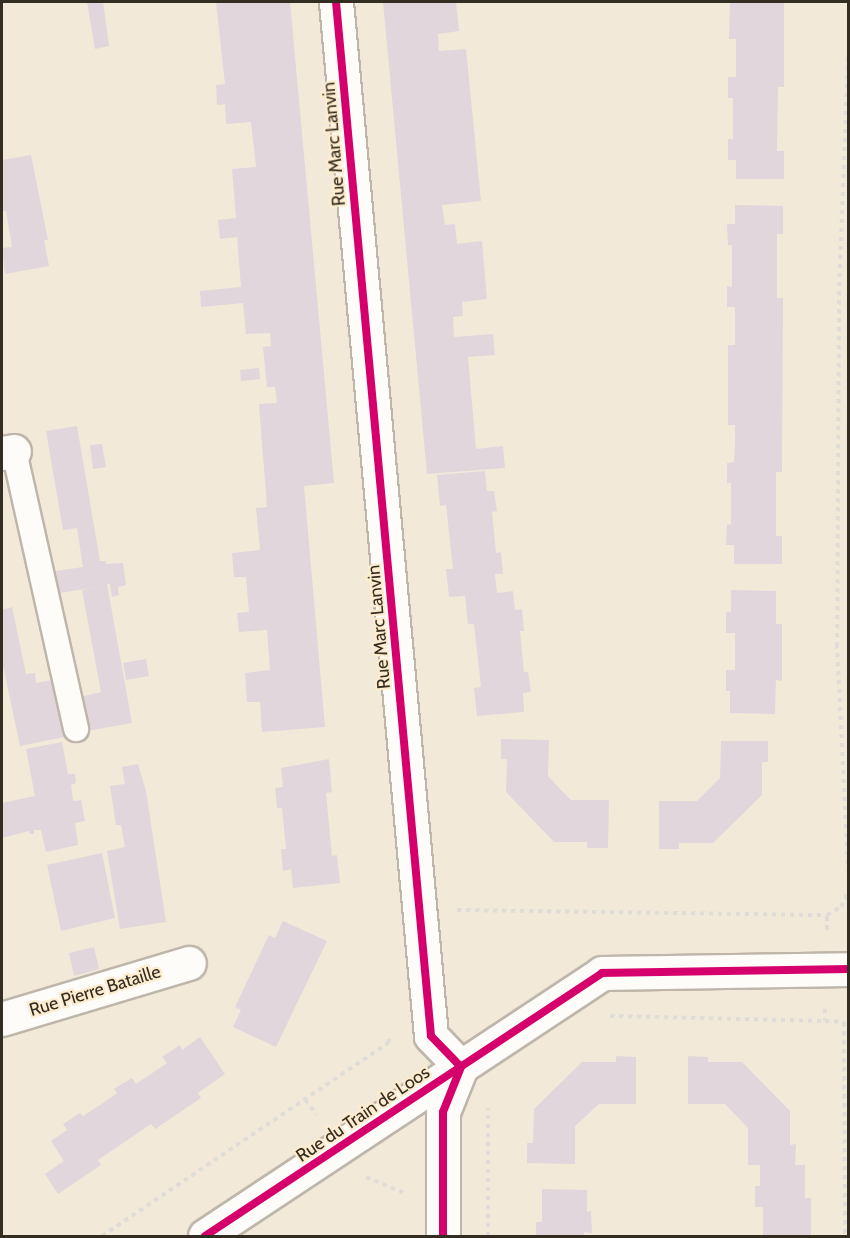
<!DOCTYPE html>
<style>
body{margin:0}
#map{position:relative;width:850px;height:1238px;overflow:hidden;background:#f3e9d9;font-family:Cabin,sans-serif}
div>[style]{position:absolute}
.building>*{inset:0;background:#e1d6dc}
.path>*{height:4px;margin-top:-2px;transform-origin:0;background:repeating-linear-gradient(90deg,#e0ddd8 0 4.5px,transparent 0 9px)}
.roads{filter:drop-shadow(2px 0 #beb6aa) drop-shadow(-2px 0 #beb6aa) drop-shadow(0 2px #beb6aa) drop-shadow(0 -2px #beb6aa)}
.service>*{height:24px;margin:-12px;padding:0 12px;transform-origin:12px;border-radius:12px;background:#fdfcf9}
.minor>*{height:33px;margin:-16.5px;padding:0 16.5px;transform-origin:16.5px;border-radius:16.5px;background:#fdfcf9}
.cycleway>*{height:8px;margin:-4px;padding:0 4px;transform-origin:4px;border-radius:4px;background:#d6006c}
span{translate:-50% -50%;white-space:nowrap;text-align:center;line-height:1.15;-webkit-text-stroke:4.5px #feecce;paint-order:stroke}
.street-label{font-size:18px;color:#342d22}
.frame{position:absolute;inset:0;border:3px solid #342d22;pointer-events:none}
</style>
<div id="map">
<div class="building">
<i style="clip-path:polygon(87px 2px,103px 2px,109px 46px,95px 49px)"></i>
<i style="clip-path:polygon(216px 2px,290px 2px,334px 483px,304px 486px,325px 727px,262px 732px,260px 702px,247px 702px,245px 673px,270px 670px,267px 630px,239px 632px,237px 613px,249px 612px,246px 577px,234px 577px,232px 553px,260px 550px,256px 508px,267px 507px,259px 404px,277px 403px,275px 387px,267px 387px,265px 368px,263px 347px,271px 346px,270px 333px,246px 334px,243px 303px,201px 307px,200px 291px,241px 287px,237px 237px,220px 239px,218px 220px,236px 218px,232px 169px,256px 167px,251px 122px,226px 124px,225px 104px,217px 105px,216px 85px,225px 84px)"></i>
<i style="clip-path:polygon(383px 2px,456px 2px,459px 31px,438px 34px,439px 51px,466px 49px,481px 201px,442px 205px,445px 225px,455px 224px,457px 244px,482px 241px,487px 299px,462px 302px,463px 316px,453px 317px,454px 337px,493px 334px,495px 355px,468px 357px,476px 449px,503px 446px,505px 468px,427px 474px)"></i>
<i style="clip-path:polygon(730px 2px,784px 2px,784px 87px,778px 87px,777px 151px,784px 151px,784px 179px,736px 179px,736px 160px,728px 160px,728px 139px,733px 139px,733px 98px,728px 98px,728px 77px,736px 77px,736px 39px,729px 39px)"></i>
<i style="clip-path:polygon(31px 155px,48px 240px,44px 240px,49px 266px,5px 274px,2px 248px,12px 247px,6px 211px,2px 211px,2px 160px)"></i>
<i style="clip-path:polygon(735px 205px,783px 206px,783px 234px,777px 234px,777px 298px,783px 298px,782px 472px,776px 472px,776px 536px,782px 536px,782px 564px,734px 564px,734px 545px,726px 545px,727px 525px,731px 524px,731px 483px,727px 483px,727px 463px,734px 462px,735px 443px,735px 425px,728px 425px,728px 345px,735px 345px,735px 307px,727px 307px,727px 286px,732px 287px,732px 245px,728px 245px,727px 224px,735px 224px)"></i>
<i style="clip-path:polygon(259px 368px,260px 379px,241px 381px,240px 370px)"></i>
<i style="clip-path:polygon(77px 426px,100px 561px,106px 561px,106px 564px,123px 563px,126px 585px,118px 587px,119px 595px,112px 597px,110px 584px,107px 584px,132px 723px,87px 731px,80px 697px,101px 692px,82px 590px,98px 587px,59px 593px,56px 571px,83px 567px,77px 528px,63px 530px,46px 431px)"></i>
<i style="clip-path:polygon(102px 444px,106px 467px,93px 469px,90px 445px)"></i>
<i style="clip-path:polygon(485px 471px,487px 491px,494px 491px,497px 511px,492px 512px,496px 553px,501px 552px,503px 574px,495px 574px,497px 593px,513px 591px,515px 610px,522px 609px,524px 631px,520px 631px,524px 672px,528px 672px,531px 692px,523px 693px,524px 712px,477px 716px,474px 688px,481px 687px,474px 624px,468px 624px,465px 596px,449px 597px,446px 569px,453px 569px,446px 505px,440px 506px,437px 475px)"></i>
<i style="clip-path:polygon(731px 590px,776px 591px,776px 624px,782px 624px,782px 681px,776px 680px,775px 714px,730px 713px,730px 691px,726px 691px,726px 670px,735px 670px,735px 633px,726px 633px,726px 612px,731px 612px)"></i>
<i style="clip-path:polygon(12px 607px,26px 674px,35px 673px,36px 683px,53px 680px,64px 737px,20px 746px,2px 661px,2px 610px)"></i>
<i style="clip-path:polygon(146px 659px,149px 676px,126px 680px,123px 663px)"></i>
<i style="clip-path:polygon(501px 739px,549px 740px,548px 776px,559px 788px,571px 800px,609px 800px,608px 848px,587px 848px,587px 842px,554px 842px,506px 792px,507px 759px,501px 759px)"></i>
<i style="clip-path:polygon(721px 741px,768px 741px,768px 762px,762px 762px,762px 795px,713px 843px,679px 843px,679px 849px,659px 849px,659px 801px,697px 801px,720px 778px)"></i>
<i style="clip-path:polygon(62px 742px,68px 774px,75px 774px,76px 783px,71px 785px,73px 801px,81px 800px,85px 821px,75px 823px,78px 845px,46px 852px,41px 830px,34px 830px,34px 834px,30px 834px,29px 831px,2px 838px,2px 803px,35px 796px,26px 749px)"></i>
<i style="clip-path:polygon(329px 759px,332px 792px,326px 793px,332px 856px,337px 855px,340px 883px,293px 888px,291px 869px,283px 871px,281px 849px,286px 849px,282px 808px,277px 808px,275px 788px,283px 787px,281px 768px)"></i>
<i style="clip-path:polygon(138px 764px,146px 791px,166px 922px,120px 929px,107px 851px,125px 847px,121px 825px,116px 825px,110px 786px,125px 784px,122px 767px)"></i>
<i style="clip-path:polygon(102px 853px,115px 918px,61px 931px,47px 865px)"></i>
<i style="clip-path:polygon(283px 921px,327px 941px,276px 1047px,233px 1027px,241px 1010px,235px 1007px,269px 935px,275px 938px)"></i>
<i style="clip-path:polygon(94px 947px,99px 969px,74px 976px,69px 953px)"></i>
<i style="clip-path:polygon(200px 1037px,225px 1074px,198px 1093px,201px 1098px,155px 1129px,151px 1124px,98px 1160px,101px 1165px,58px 1194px,45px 1174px,64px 1161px,51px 1141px,67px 1130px,63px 1124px,80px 1113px,83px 1116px,100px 1105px,117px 1093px,114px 1089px,132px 1078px,136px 1084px,167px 1063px,162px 1057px,180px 1045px,182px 1050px)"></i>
<i style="clip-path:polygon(616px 1056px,636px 1057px,636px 1104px,599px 1104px,575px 1126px,575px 1164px,527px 1163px,527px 1143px,533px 1143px,534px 1109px,582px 1062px,616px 1062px)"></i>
<i style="clip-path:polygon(688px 1056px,708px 1057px,708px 1062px,742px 1062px,790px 1111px,790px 1145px,796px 1144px,795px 1165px,805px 1165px,805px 1198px,811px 1198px,811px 1236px,763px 1236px,763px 1207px,755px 1207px,755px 1186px,760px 1186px,760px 1165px,748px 1165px,748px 1128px,725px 1104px,688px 1104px)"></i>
<i style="clip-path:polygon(542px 1189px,587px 1190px,587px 1212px,591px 1211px,592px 1233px,584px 1232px,584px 1236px,536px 1236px,536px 1222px,542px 1222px)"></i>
</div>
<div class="path">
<i style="left:848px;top:57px;width:234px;rotate:92.2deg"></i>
<i style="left:839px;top:291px;width:353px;rotate:90.3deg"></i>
<i style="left:837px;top:644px;width:227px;rotate:87.2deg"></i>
<i style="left:457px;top:910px;width:370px;rotate:0.8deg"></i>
<i style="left:827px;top:915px;width:16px;rotate:-30deg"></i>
<i style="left:841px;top:907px;width:17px;rotate:-65deg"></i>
<i style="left:827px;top:930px;width:15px;rotate:-90deg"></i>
<i style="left:825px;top:1009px;width:12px;rotate:90deg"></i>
<i style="left:825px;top:1021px;width:19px;rotate:3deg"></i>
<i style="left:844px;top:1022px;width:214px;rotate:89.7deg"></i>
<i style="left:610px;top:1016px;width:215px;rotate:1.3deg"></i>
<i style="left:305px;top:1100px;width:19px;rotate:51deg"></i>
<i style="left:366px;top:1177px;width:41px;rotate:22.8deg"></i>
<i style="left:102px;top:1236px;width:345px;rotate:-34deg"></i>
<i style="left:388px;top:1043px;width:5px;rotate:-68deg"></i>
<i style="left:488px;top:1236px;width:128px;rotate:-90deg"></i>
</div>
<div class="roads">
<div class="service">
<i style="left:14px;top:451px;width:285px;rotate:77.4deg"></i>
</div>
<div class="minor">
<i style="left:336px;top:2px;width:1038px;rotate:84.75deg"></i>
<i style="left:431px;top:1036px;width:43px;rotate:45.9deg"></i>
<i style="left:461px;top:1067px;width:48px;rotate:111.8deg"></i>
<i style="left:443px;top:1112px;width:124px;rotate:90deg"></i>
<i style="left:2px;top:453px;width:12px;rotate:-9deg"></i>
<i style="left:2px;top:1019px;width:195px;rotate:-16.7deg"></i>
<i style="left:205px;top:1236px;width:476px;rotate:-33.5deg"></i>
<i style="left:602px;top:973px;width:246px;rotate:-0.9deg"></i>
</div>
</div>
<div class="cycleway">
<i style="left:336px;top:2px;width:1038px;rotate:84.75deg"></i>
<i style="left:431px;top:1036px;width:43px;rotate:45.9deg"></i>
<i style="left:461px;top:1067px;width:48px;rotate:111.8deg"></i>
<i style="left:443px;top:1112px;width:124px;rotate:90deg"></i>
<i style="left:205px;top:1236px;width:476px;rotate:-33.5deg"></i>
<i style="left:602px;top:973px;width:246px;rotate:-0.9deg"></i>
</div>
<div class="street-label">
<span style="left:334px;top:144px;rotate:-95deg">Rue Marc Lanvin</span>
<span style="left:379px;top:627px;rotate:-95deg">Rue Marc Lanvin</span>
<span style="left:95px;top:991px;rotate:-17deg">Rue Pierre Bataille</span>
<span style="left:363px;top:1114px;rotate:-34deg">Rue du Train de Loos</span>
</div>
<div class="frame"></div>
</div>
